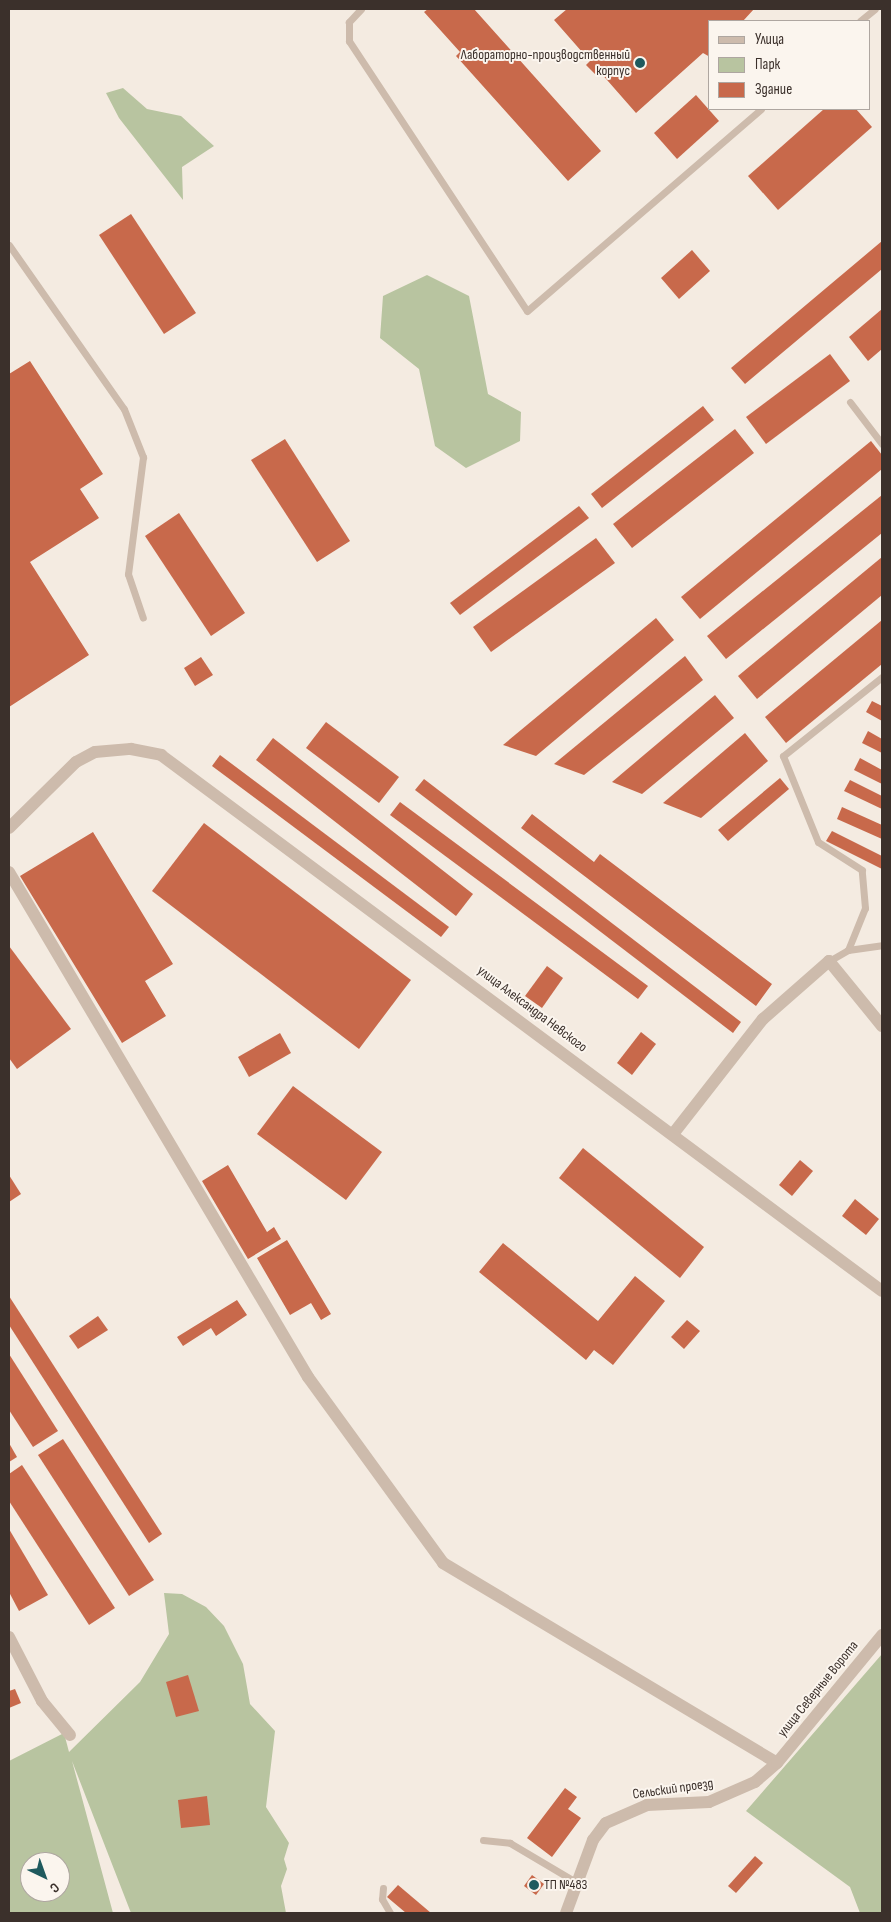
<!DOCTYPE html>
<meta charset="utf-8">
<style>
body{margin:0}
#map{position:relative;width:891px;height:1922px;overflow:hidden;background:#f4ebe1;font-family:"Sofia Sans Condensed",sans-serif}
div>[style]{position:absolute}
.green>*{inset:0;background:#b8c4a0}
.building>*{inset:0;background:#c8694b}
.service>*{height:7px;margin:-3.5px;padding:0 3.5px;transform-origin:3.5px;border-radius:3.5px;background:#cdbbac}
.minor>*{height:12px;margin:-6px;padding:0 6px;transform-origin:6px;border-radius:6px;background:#cdbbac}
.tertiary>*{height:12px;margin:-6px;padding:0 6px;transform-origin:6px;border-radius:6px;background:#cdbbac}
.dots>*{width:14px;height:14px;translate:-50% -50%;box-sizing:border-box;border:2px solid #fbf5ee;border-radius:50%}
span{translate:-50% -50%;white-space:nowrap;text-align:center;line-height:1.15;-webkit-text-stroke:4px #fbf5ee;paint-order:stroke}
.poi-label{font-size:14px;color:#3b302b}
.right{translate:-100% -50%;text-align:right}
.left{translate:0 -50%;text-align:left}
.street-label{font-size:14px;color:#3b302b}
.frame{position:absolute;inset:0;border:10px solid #3b302b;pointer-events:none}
.legend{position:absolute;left:708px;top:20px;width:162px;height:90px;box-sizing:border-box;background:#fbf5ee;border:1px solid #aea6a0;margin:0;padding:6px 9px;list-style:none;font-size:15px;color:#3b302b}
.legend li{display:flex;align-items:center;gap:10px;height:25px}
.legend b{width:25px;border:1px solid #aea6a0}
.north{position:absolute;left:20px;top:1852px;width:50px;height:50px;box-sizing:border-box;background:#fbf5ee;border:1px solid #aea6a0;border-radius:50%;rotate:138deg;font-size:14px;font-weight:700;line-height:20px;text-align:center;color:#3b302b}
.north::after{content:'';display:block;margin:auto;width:18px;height:22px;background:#1f5a5e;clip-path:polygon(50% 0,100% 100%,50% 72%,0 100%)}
</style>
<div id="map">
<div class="green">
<i style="clip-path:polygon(123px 88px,147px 109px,181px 116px,214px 146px,182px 167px,183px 200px,119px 118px,106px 93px)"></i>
<i style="clip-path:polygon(427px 275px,469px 296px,488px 394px,521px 412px,520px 441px,466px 468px,435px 446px,419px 369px,380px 338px,383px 296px)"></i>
<i style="clip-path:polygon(evenodd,164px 1593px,182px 1594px,206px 1607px,224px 1626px,243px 1664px,250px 1704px,275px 1731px,266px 1807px,289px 1843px,284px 1859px,287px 1869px,281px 1886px,286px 1913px,131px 1913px,72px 1761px,113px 1913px,9px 1913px,9px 1761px,64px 1733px,69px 1752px,140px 1682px,169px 1634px,164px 1593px,30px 1862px,60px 1862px,60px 1892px,30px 1892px,30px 1862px)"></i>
<i style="clip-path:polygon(882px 1654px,882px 1913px,860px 1913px,850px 1887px,746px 1811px)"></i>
</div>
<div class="building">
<i style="clip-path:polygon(428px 9px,474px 9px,601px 151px,568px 181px,456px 56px,460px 52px,424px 12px)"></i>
<i style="clip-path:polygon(567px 9px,754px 9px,743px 21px,710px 21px,710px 57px,703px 53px,636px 113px,600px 72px,596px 75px,586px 65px,590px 61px,554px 20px)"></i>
<i style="clip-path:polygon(696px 95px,719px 121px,677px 159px,654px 133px)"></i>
<i style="clip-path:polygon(824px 109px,856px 109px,872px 127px,778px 210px,748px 176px)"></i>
<i style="clip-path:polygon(131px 214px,196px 313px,164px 334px,99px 235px)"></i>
<i style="clip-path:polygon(882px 241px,882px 269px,745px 384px,731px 368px)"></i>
<i style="clip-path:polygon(692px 250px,710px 271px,679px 299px,661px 278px)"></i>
<i style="clip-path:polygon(882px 309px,882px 349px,868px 361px,849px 337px)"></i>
<i style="clip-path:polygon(830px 354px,850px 381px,766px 444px,746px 417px)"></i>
<i style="clip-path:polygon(30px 361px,103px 474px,80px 489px,99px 518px,30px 562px,89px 655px,9px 707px,9px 374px)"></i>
<i style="clip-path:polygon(703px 406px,714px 420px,602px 508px,591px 494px)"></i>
<i style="clip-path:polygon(735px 429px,754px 453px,632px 548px,613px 524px)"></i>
<i style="clip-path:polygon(285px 439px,350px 541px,317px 562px,251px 460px)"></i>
<i style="clip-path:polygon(871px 441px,882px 455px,882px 469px,700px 619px,681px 597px)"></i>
<i style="clip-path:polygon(882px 495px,882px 533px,726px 659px,707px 636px)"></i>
<i style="clip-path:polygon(579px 506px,589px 518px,460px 615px,450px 603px)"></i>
<i style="clip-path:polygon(179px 513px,245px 613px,211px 636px,145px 536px)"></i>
<i style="clip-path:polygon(596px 538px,615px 563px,491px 652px,473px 627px)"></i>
<i style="clip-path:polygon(882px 557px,882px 595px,757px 699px,738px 676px)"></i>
<i style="clip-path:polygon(656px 618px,674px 640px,536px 756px,503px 745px)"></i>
<i style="clip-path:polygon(882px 620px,882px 664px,786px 743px,765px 717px)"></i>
<i style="clip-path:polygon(685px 656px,703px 680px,584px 775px,554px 764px)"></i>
<i style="clip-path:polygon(201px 657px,213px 675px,195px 686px,184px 668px)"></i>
<i style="clip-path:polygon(715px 695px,734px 718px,642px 794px,612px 782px)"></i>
<i style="clip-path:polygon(872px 701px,882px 706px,882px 721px,866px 712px)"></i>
<i style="clip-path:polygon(326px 722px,399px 777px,379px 803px,306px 748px)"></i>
<i style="clip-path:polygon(868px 731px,882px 739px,882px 753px,862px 743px)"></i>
<i style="clip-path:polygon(745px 733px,768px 761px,701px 818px,663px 803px)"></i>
<i style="clip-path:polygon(273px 738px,473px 894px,456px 916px,256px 760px)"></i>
<i style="clip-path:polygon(220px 755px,449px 927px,441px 937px,212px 766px)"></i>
<i style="clip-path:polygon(860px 758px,882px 770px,882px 784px,854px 770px)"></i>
<i style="clip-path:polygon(780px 778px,789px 789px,728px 841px,718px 830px)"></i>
<i style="clip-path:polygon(424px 779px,741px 1022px,733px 1033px,415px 790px)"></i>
<i style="clip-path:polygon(850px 780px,882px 796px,882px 809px,844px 791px)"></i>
<i style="clip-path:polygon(400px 802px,648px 986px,638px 999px,390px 815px)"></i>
<i style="clip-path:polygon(842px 807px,882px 825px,882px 839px,837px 819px)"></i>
<i style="clip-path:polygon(532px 814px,594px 862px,600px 854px,772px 984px,756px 1006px,521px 828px)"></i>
<i style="clip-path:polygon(204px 823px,411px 980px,359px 1049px,152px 891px)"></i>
<i style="clip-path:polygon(832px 831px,882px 856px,882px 869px,826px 841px)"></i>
<i style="clip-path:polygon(93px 832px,173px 964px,145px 981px,166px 1016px,122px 1043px,20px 876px)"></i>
<i style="clip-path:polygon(9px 946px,71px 1029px,17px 1069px,9px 1058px)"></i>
<i style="clip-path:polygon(547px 966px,563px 978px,542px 1008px,525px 996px)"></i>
<i style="clip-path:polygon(641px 1032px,656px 1044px,632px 1075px,617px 1063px)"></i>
<i style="clip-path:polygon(280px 1033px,291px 1053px,249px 1077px,238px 1057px)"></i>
<i style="clip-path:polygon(293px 1086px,382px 1152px,346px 1200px,257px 1134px)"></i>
<i style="clip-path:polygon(583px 1148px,704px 1247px,680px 1278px,559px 1178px)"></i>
<i style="clip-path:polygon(800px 1160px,813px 1171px,792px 1196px,779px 1185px)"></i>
<i style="clip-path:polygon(228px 1165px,267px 1232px,274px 1227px,281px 1239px,248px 1259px,202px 1181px)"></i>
<i style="clip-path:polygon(9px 1175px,21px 1194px,9px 1202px)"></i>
<i style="clip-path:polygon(855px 1199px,879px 1219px,866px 1235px,842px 1216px)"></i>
<i style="clip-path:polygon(287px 1240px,331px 1314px,321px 1320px,311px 1303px,290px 1315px,257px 1258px)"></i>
<i style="clip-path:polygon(503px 1243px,598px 1321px,635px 1276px,665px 1301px,613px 1365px,594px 1350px,586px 1360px,479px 1272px)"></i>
<i style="clip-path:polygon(9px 1296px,162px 1534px,149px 1543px,9px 1325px)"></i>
<i style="clip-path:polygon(237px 1300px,247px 1315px,216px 1336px,211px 1328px,183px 1346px,177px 1337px)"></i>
<i style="clip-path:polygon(98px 1316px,108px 1330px,78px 1349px,69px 1336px)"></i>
<i style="clip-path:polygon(687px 1320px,700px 1331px,684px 1349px,671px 1337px)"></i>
<i style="clip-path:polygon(9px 1354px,58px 1431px,33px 1447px,9px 1410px)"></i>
<i style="clip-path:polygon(63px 1439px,154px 1580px,129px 1596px,38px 1455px)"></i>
<i style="clip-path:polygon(9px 1443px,17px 1457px,9px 1462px)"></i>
<i style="clip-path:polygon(22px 1465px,115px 1608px,89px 1625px,9px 1501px,9px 1474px)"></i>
<i style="clip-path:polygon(9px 1529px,48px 1595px,19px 1611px,9px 1592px)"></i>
<i style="clip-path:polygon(188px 1675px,199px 1711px,176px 1717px,166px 1682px)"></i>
<i style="clip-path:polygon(15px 1689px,21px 1703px,9px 1708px,9px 1691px)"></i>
<i style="clip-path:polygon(565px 1788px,577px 1797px,568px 1809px,581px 1818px,552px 1857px,527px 1838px)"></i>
<i style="clip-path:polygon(207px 1796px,210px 1825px,181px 1828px,178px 1800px)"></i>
<i style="clip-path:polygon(755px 1856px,763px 1863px,736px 1893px,728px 1886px)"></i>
<i style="clip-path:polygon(532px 1875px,544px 1884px,536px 1895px,524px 1886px)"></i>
<i style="clip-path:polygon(398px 1885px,431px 1913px,406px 1913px,387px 1897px)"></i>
</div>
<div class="service">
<i style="left:361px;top:9px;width:18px;rotate:133deg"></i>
<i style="left:349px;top:22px;width:19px;rotate:90deg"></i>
<i style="left:349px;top:41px;width:323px;rotate:56.6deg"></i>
<i style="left:527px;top:311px;width:309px;rotate:-40.8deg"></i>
<i style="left:860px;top:21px;width:19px;rotate:-39deg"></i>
<i style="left:9px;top:245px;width:200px;rotate:55deg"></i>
<i style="left:124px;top:409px;width:52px;rotate:68.4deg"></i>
<i style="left:143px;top:457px;width:118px;rotate:97.3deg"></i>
<i style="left:128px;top:574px;width:46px;rotate:71.2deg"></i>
<i style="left:850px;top:402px;width:53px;rotate:52.7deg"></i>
<i style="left:848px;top:950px;width:45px;rotate:-68deg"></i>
<i style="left:865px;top:908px;width:38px;rotate:-95deg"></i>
<i style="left:862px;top:870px;width:52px;rotate:-147.5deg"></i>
<i style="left:818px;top:842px;width:93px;rotate:-112.1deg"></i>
<i style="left:783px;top:756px;width:127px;rotate:-38.6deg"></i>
<i style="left:829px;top:961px;width:22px;rotate:-30deg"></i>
<i style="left:848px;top:950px;width:34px;rotate:-8deg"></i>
<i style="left:483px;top:1840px;width:27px;rotate:6deg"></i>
<i style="left:510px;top:1843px;width:77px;rotate:30.6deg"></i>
<i style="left:383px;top:1888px;width:11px;rotate:95deg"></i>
<i style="left:382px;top:1899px;width:16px;rotate:60deg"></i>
</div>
<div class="minor">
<i style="left:9px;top:872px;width:587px;rotate:59.37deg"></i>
<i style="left:308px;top:1377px;width:230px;rotate:54deg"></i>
<i style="left:443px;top:1563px;width:389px;rotate:30.9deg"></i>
<i style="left:673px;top:1134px;width:146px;rotate:-52deg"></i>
<i style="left:763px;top:1019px;width:88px;rotate:-41.3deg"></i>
<i style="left:829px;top:961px;width:84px;rotate:50.8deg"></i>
<i style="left:9px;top:1637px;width:72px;rotate:62.7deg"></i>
<i style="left:42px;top:1701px;width:44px;rotate:50.5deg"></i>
<i style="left:566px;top:1913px;width:78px;rotate:-69.7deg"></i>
<i style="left:593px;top:1840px;width:21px;rotate:-53deg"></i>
<i style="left:606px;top:1823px;width:45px;rotate:-23.7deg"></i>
<i style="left:647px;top:1805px;width:62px;rotate:-2.8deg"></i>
<i style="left:709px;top:1802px;width:50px;rotate:-23.5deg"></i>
<i style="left:755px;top:1782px;width:29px;rotate:-41deg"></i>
<i style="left:777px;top:1763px;width:166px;rotate:-50.6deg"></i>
</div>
<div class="tertiary">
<i style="left:9px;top:828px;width:94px;rotate:-44.6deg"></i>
<i style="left:76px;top:762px;width:21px;rotate:-28deg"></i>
<i style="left:95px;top:752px;width:36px;rotate:-5deg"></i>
<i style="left:131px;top:749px;width:31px;rotate:11deg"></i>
<i style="left:161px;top:755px;width:898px;rotate:36.63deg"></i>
</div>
<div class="dots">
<i style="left:640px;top:63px;background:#1f5a5e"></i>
<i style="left:534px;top:1885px;background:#1f5a5e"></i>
</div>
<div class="poi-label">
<span class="right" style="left:630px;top:63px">Лабораторно-производственный<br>корпус</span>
<span class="left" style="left:544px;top:1885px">ТП №483</span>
</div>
<div class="street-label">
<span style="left:532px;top:1009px;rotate:37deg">улица Александра Невского</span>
<span style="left:818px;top:1689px;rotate:-51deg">улица Северные Ворота</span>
<span style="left:673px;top:1789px;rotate:-8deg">Сельский проезд</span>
</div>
<div class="frame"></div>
<ul class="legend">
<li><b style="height:6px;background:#cdbbac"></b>Улица</li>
<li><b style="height:14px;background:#b8c4a0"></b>Парк</li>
<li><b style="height:14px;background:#c8694b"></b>Здание</li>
</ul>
<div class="north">С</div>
</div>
